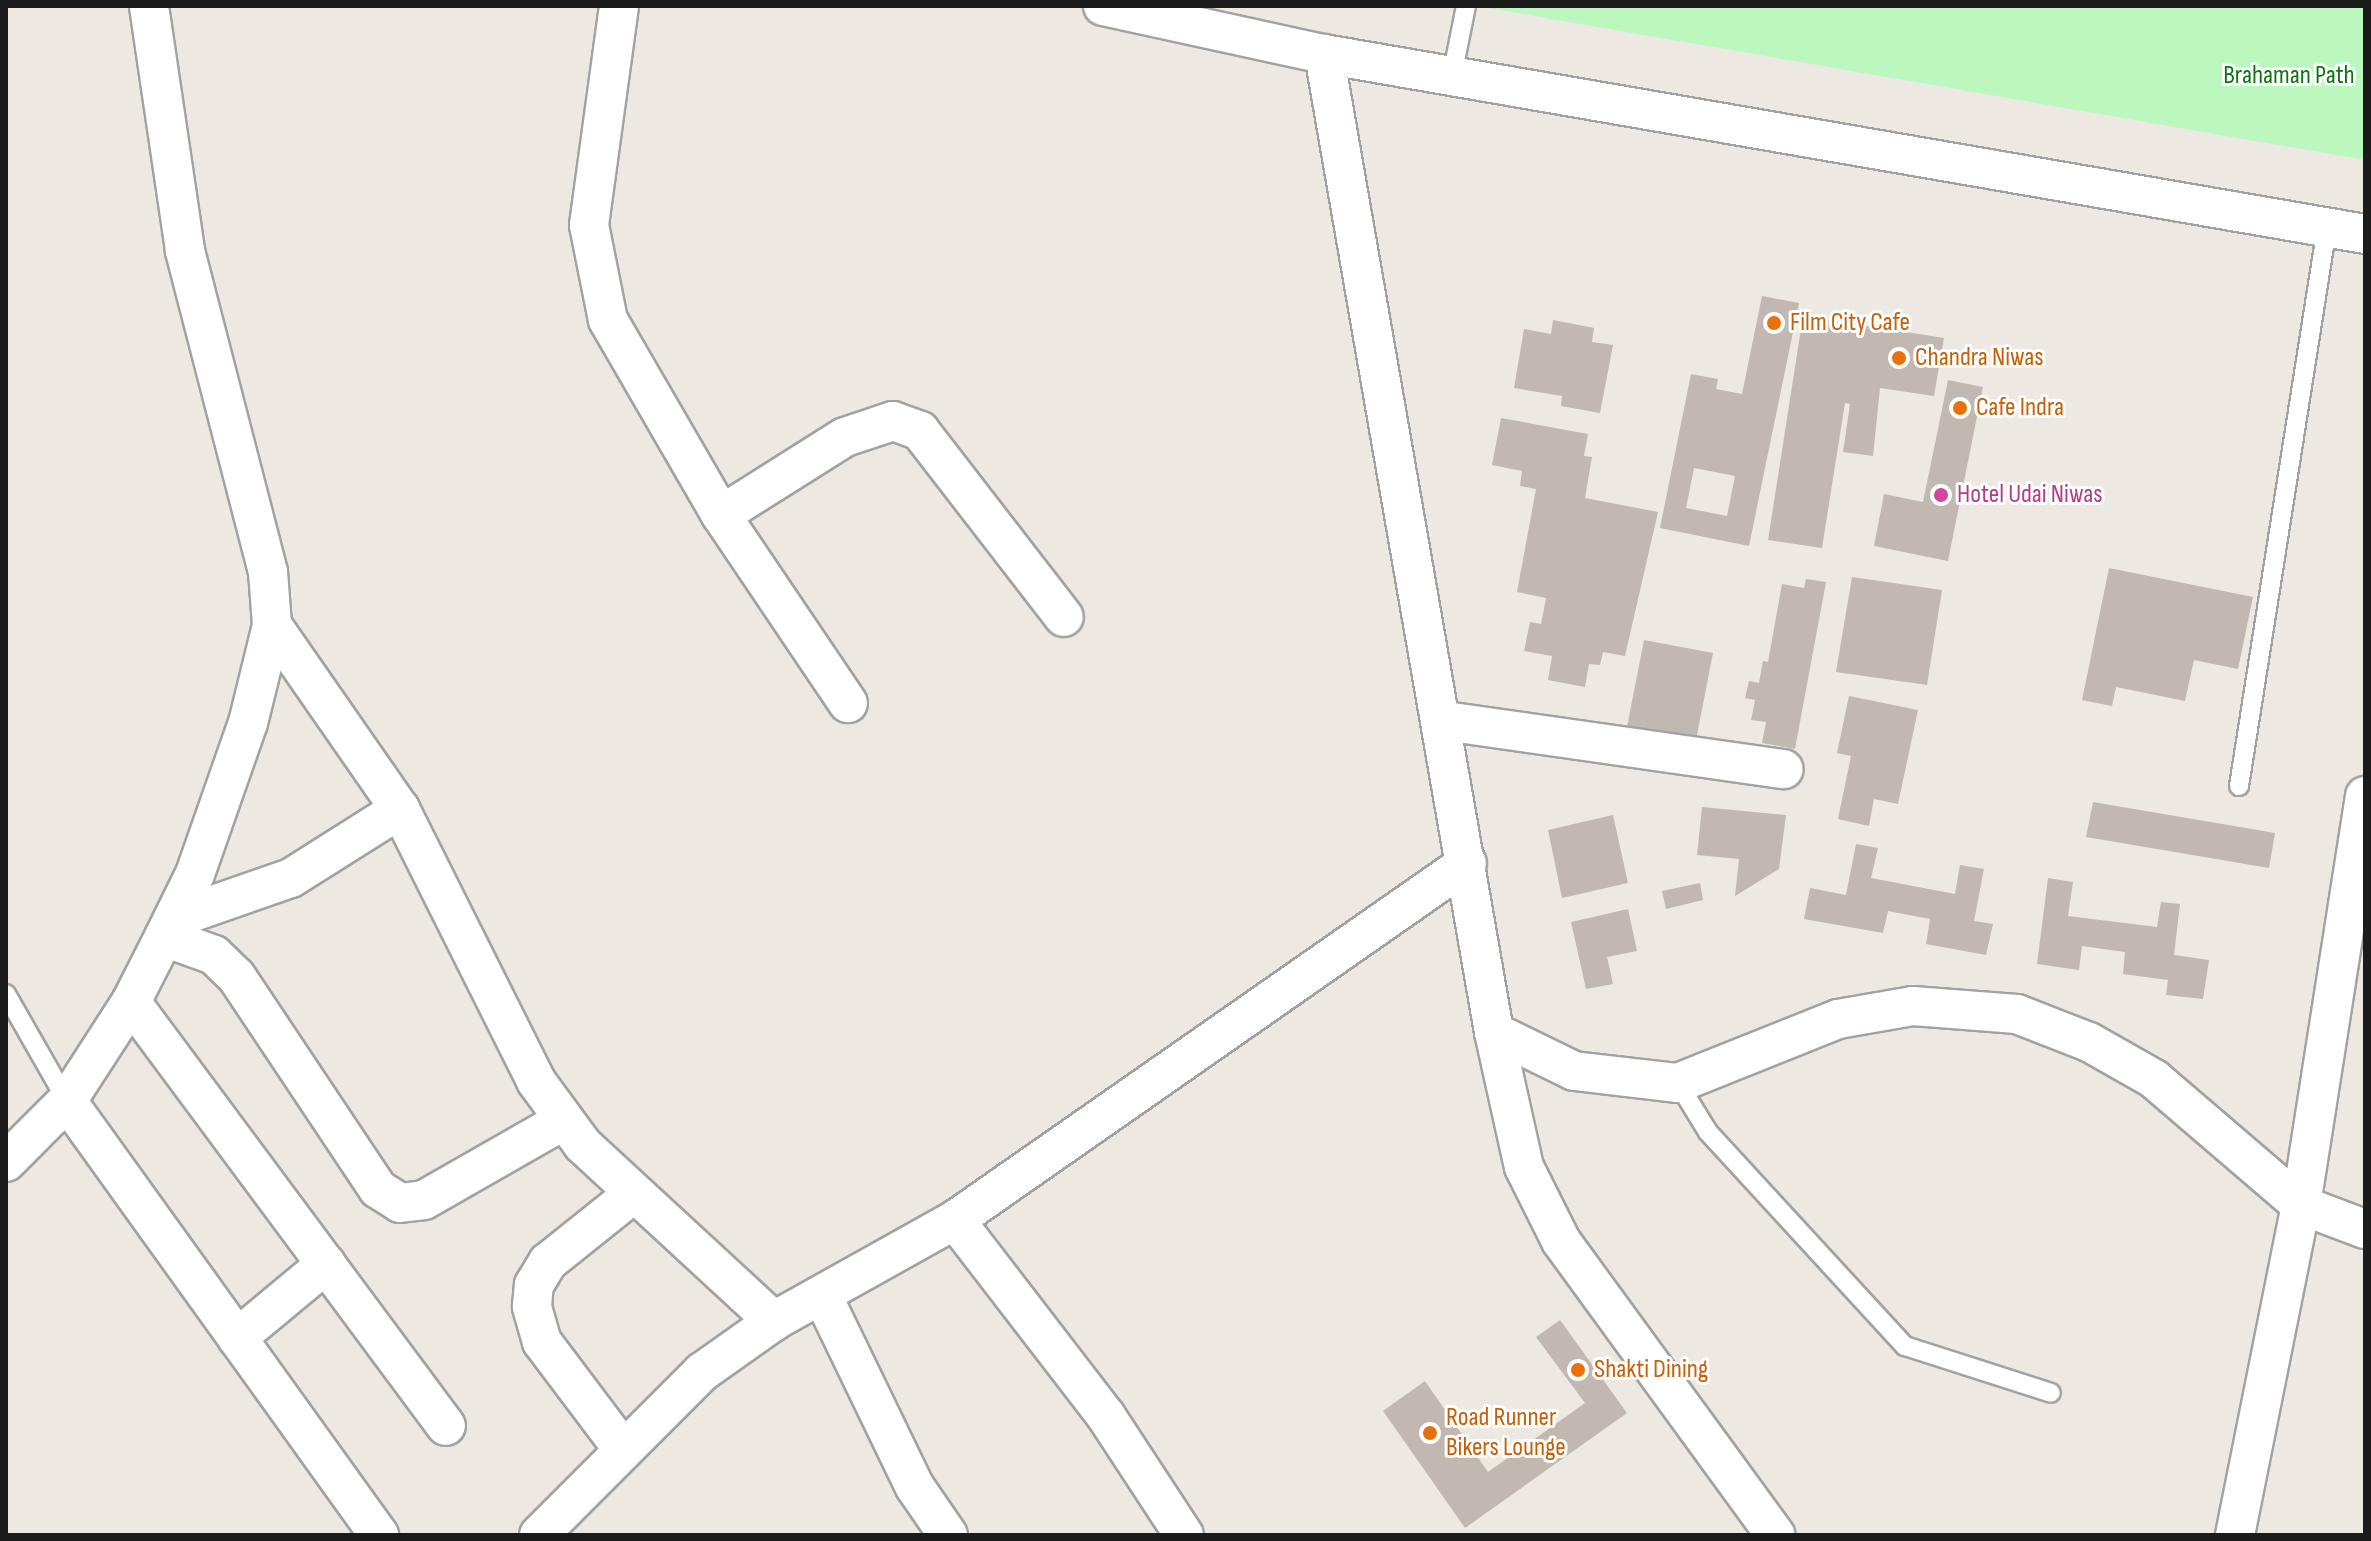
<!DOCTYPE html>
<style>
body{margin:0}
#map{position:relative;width:2371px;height:1541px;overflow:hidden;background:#ede8e1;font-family:"Sofia Sans Condensed",sans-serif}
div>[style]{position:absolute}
.park>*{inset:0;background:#bdf7c0}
.building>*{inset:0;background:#c1b8b1}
.roads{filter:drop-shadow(2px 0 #a2a2a2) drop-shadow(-2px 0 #a2a2a2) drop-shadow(0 2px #a2a2a2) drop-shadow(0 -2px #a2a2a2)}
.lane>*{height:18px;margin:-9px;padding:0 9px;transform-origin:9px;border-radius:9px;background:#fff}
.street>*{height:38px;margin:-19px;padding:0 19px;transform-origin:19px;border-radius:19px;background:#fff}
.dots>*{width:22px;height:22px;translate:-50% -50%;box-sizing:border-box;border:4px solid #fff;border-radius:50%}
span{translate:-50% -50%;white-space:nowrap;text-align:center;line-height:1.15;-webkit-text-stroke:6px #fff;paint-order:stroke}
.park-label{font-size:26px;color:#0d7513}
.food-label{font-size:26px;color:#c56008}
.left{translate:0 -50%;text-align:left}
.hotel-label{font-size:26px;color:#b23c85}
.frame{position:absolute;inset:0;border:8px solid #1b1b1b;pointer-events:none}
</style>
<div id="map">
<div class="park">
<i style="clip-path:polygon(1477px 6px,2365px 6px,2365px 160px)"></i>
</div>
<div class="building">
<i style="clip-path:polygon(evenodd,1762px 296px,1799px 303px,1749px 546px,1660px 528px,1691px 374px,1718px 379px,1716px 389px,1742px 394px,1762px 296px,1694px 468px,1735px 476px,1727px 516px,1686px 508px,1694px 468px)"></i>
<i style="clip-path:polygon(1803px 316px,1944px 338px,1934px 396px,1880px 388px,1873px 456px,1843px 452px,1850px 404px,1845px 403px,1822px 548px,1768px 540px)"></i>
<i style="clip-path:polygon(1553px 320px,1594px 328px,1592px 342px,1613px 345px,1600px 413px,1561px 406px,1562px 396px,1514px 388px,1524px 329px,1551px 334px)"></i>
<i style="clip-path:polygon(1948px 380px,1983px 387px,1948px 561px,1874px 546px,1884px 494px,1923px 502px)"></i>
<i style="clip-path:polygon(1501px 418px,1588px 434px,1584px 456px,1592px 457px,1585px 498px,1658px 512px,1625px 656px,1603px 652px,1600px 665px,1589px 664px,1585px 687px,1548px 680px,1552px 656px,1524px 651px,1530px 622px,1541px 624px,1546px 598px,1517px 592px,1536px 489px,1520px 486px,1522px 471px,1492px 465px)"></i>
<i style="clip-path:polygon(2109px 568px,2253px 597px,2238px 669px,2194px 660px,2185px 701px,2116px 687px,2112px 706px,2082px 700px)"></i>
<i style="clip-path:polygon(1852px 577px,1942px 590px,1927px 685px,1836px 672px)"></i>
<i style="clip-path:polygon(1806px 579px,1826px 582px,1795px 749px,1762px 743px,1766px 722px,1751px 720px,1755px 700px,1745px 698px,1749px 681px,1759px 683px,1763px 661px,1768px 662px,1782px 584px,1804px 588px)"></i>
<i style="clip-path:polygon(1644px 640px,1713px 653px,1696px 740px,1627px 727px)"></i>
<i style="clip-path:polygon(1849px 696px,1918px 710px,1898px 804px,1874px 799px,1869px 826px,1838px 819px,1851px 756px,1837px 753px)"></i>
<i style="clip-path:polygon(2093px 802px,2275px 833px,2269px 868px,2086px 837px)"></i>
<i style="clip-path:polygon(1702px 807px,1786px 815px,1779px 869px,1735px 896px,1739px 859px,1697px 855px)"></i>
<i style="clip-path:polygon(1613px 815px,1628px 883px,1562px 898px,1548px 830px)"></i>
<i style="clip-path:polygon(1856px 844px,1878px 848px,1871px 878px,1955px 894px,1960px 865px,1984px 869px,1974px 921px,1993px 924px,1986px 955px,1926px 944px,1930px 919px,1888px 911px,1883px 933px,1804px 919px,1810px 888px,1846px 895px)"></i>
<i style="clip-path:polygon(2048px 878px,2073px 882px,2068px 916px,2157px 927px,2161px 902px,2180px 904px,2174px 955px,2209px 960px,2203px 999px,2166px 995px,2168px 980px,2123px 974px,2125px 952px,2082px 946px,2079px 970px,2037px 964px)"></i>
<i style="clip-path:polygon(1700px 883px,1703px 900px,1666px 909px,1662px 891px)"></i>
<i style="clip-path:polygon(1628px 909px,1637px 951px,1607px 957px,1613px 984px,1586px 989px,1571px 922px)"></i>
<i style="clip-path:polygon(1560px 1320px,1627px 1413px,1465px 1528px,1383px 1411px,1425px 1381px,1488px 1472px,1585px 1403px,1536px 1337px)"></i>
</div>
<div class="roads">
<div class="lane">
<i style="left:1452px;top:76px;width:71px;rotate:-78.7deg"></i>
<i style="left:2239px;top:786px;width:566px;rotate:-81.05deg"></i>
<i style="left:6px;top:994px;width:123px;rotate:60.3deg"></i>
<i style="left:1678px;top:1083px;width:57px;rotate:58.5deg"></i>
<i style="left:1708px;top:1132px;width:291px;rotate:47.4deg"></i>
<i style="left:1905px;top:1346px;width:153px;rotate:17.8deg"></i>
</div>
<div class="street">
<i style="left:619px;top:6px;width:221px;rotate:97.8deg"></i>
<i style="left:589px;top:225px;width:97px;rotate:78.7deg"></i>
<i style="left:608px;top:320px;width:225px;rotate:59.9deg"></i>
<i style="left:721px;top:515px;width:227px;rotate:56deg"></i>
<i style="left:1103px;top:6px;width:226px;rotate:12.3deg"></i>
<i style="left:1324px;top:54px;width:1056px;rotate:9.81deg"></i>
<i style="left:1324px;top:54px;width:993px;rotate:80.14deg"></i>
<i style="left:1494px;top:1032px;width:138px;rotate:77.5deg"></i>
<i style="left:1524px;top:1167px;width:83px;rotate:63.4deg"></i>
<i style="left:1561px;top:1241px;width:364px;rotate:53.9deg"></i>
<i style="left:721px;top:515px;width:146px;rotate:-32.2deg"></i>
<i style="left:845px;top:437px;width:51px;rotate:-18.4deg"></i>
<i style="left:893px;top:421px;width:29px;rotate:20deg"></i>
<i style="left:920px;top:431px;width:235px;rotate:52.3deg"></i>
<i style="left:272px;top:625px;width:224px;rotate:55.2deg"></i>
<i style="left:400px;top:809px;width:304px;rotate:63.4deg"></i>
<i style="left:536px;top:1081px;width:79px;rotate:53.7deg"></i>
<i style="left:583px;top:1145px;width:260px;rotate:42.7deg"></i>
<i style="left:1445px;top:721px;width:342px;rotate:8.1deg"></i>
<i style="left:173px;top:919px;width:125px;rotate:-19.2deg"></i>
<i style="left:291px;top:878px;width:129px;rotate:-32.3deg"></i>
<i style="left:164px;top:937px;width:53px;rotate:19.8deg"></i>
<i style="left:214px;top:955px;width:30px;rotate:44deg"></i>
<i style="left:236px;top:976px;width:256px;rotate:56.3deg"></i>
<i style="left:378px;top:1189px;width:26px;rotate:32deg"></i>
<i style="left:400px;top:1203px;width:24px;rotate:-7deg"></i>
<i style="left:424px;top:1200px;width:161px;rotate:-29.7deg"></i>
<i style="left:131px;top:1002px;width:528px;rotate:53.39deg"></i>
<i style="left:1494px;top:1032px;width:89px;rotate:26deg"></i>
<i style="left:1574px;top:1071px;width:105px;rotate:6.6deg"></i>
<i style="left:1678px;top:1083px;width:172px;rotate:-21.8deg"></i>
<i style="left:1838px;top:1019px;width:76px;rotate:-9.8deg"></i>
<i style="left:1913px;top:1006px;width:104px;rotate:4.4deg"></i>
<i style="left:2017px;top:1014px;width:77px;rotate:21.3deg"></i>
<i style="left:2089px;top:1042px;width:75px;rotate:29.6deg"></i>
<i style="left:2154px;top:1079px;width:194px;rotate:40.6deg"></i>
<i style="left:2301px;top:1205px;width:68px;rotate:20.6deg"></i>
<i style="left:67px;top:1101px;width:535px;rotate:54.29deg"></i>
<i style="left:6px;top:1162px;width:86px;rotate:-45deg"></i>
<i style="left:67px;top:1101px;width:118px;rotate:-57.1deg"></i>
<i style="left:131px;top:1002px;width:73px;rotate:-63.1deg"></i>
<i style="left:164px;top:937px;width:70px;rotate:-63.8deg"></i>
<i style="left:195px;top:874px;width:160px;rotate:-70.7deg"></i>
<i style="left:248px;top:723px;width:101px;rotate:-76.2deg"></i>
<i style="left:272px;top:625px;width:53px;rotate:-94.3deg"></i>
<i style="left:268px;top:572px;width:333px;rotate:-104.5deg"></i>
<i style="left:185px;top:250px;width:247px;rotate:-98.4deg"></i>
<i style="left:955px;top:1220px;width:247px;rotate:52.4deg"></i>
<i style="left:1106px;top:1416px;width:142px;rotate:56.8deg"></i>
<i style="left:823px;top:1297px;width:211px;rotate:64.2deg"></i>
<i style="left:915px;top:1487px;width:58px;rotate:55.5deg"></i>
<i style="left:237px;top:1338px;width:116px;rotate:-39.7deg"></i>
<i style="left:622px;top:1448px;width:133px;rotate:-127deg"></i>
<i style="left:542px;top:1342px;width:37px;rotate:-106deg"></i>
<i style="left:532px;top:1306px;width:21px;rotate:-85deg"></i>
<i style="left:534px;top:1285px;width:27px;rotate:-59deg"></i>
<i style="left:548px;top:1262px;width:110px;rotate:-38.7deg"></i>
<i style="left:539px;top:1535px;width:231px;rotate:-45deg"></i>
<i style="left:702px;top:1372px;width:88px;rotate:-35.3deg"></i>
<i style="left:774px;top:1321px;width:207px;rotate:-29.2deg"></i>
<i style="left:955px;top:1220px;width:624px;rotate:-34.89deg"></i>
<i style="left:2235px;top:1535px;width:337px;rotate:-78.7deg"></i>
<i style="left:2301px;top:1205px;width:414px;rotate:-81.1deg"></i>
</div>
</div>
<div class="dots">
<i style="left:1774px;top:323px;background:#e8710a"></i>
<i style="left:1899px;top:358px;background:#e8710a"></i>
<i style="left:1960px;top:408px;background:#e8710a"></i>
<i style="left:1941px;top:495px;background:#d1479c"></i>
<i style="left:1578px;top:1370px;background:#e8710a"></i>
<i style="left:1430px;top:1433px;background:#e8710a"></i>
</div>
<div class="park-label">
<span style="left:2289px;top:76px">Brahaman Path</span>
</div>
<div class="food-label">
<span class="left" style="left:1790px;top:323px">Film City Cafe</span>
<span class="left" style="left:1915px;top:358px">Chandra Niwas</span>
<span class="left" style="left:1976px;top:408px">Cafe Indra</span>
<span class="left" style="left:1594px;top:1370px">Shakti Dining</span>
<span class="left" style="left:1446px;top:1433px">Road Runner<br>Bikers Lounge</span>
</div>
<div class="hotel-label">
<span class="left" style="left:1957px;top:495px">Hotel Udai Niwas</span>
</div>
<div class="frame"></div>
</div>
